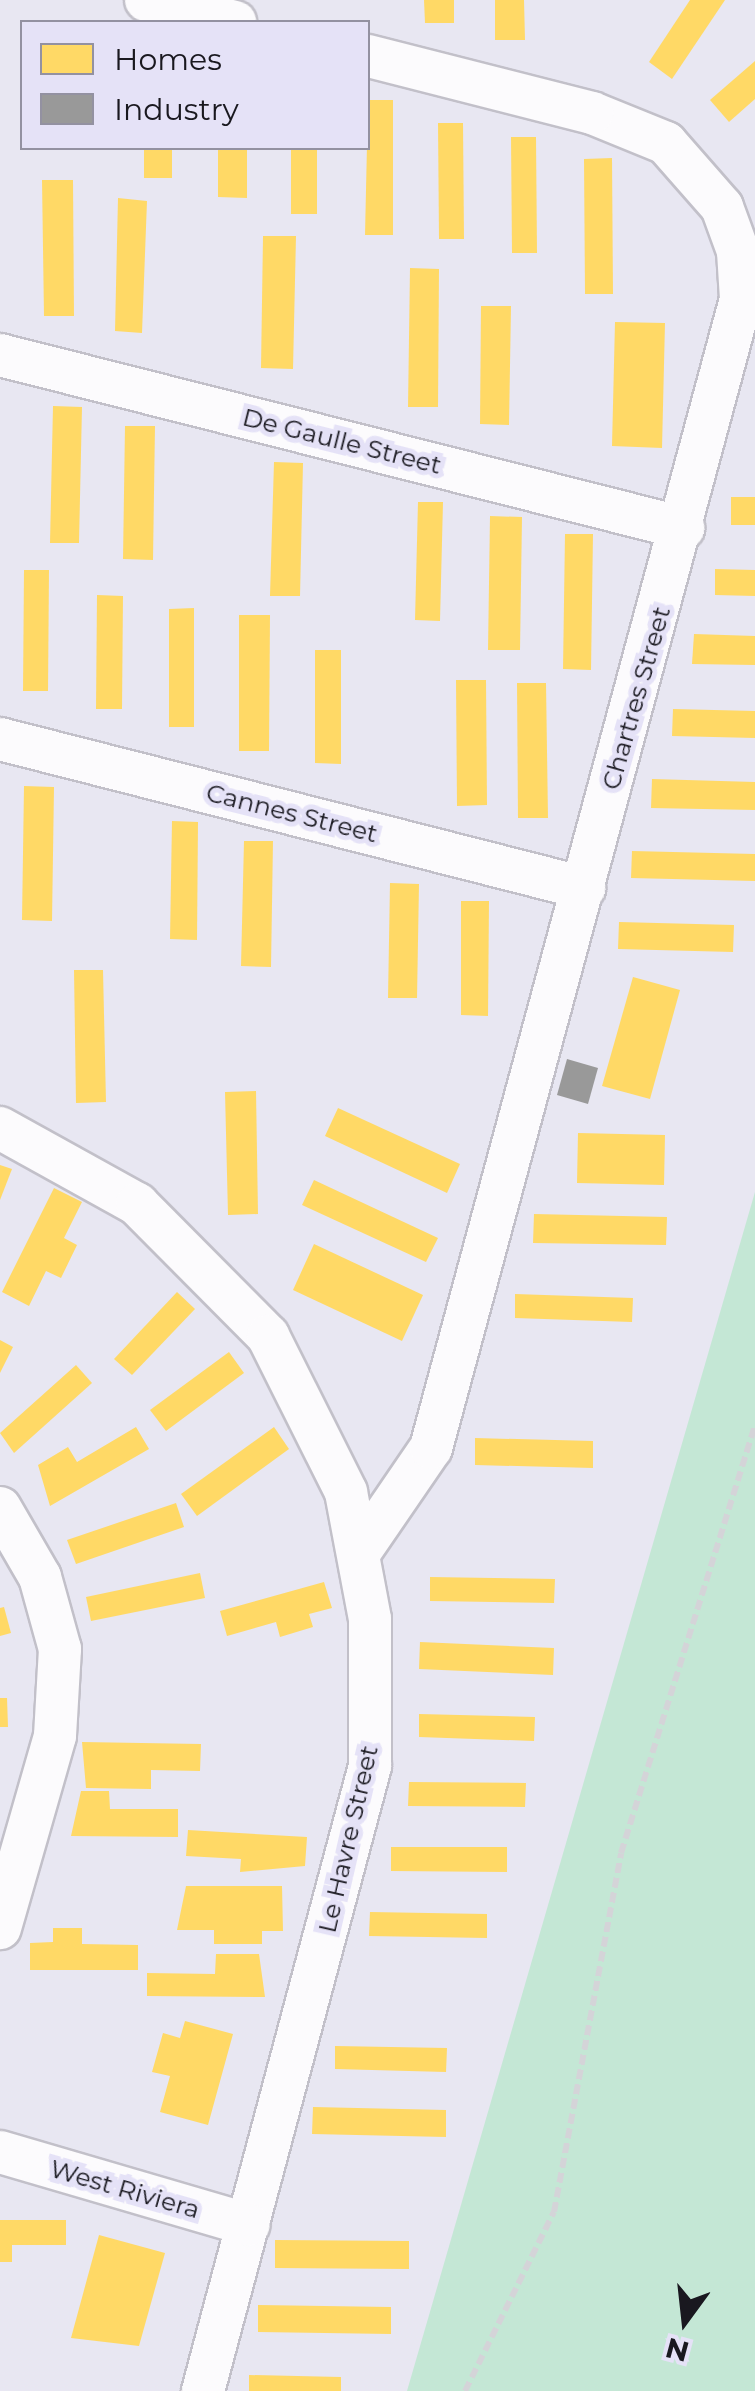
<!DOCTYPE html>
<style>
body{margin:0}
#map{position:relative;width:755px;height:2391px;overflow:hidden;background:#e8e7f2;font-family:Montserrat,sans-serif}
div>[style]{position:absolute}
.green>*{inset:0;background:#c4e7d5}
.homes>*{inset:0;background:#ffd966}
.industry>*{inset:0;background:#999}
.path>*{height:6px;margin-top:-3px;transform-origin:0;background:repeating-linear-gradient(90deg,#d4d4d8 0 10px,transparent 0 15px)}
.roads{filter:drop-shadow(2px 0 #c2c0c9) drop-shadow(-2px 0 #c2c0c9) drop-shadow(0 2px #c2c0c9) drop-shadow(0 -2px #c2c0c9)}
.minor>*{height:42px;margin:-21px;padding:0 21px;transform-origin:21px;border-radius:21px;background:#fcfbfd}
span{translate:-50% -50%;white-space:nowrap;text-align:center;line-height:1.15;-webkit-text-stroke:10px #e5e2f7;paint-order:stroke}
.street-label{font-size:25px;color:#19181f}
.legend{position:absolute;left:20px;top:20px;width:350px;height:130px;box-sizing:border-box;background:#e5e2f7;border:2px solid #9391a1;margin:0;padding:12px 18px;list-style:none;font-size:30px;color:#19181f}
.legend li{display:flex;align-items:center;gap:20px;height:50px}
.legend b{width:50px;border:2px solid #9391a1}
.north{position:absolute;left:635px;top:2271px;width:100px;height:100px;-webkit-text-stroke:8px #e5e2f7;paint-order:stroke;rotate:195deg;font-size:28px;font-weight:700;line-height:40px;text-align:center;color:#19181f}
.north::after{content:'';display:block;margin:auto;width:35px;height:45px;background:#19181f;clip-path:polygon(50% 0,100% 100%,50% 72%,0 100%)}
</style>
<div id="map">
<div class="green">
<i style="clip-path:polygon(755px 1192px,755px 2391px,407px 2391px)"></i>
</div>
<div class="homes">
<i style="clip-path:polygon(424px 0,454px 0,454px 23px,425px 23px)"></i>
<i style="clip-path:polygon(495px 0,524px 0,525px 40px,495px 40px)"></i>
<i style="clip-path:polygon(690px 0,725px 0,672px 79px,649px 62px)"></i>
<i style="clip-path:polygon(755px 61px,755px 99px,729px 122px,710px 100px)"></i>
<i style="clip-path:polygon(368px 100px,393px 100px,393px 235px,365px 235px)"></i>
<i style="clip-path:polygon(438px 123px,463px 123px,464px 239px,439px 239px)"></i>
<i style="clip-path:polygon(511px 137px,536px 137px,537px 253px,512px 253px)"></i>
<i style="clip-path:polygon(144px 148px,172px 148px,172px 178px,144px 178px)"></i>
<i style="clip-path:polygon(218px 148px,247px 148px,247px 198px,218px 197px)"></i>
<i style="clip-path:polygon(291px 148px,317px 148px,317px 214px,291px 214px)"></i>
<i style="clip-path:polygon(612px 158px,613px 294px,585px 294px,584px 159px)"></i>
<i style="clip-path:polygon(42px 180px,73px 180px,74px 316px,44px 316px)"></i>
<i style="clip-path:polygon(118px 198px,147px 201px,142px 333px,115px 331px)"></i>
<i style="clip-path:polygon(263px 236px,296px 236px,293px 369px,261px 368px)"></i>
<i style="clip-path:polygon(410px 268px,439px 269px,438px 407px,408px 407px)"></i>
<i style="clip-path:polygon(481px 306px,511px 306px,509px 425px,480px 424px)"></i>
<i style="clip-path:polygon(615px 322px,665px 323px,662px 448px,612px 446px)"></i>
<i style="clip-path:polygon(53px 406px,82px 407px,79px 543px,50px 543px)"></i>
<i style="clip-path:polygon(125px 426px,155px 426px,153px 560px,123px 559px)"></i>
<i style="clip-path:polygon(274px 462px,303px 463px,300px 596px,270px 596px)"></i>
<i style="clip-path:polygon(731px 497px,755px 497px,755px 525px,731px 525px)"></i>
<i style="clip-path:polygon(418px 502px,443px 502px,440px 621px,415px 620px)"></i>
<i style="clip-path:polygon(490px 516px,522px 517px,520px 650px,488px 650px)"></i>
<i style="clip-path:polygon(565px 534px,593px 534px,591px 670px,563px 669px)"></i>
<i style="clip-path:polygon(715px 569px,755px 570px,755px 596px,715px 595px)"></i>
<i style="clip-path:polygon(24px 570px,49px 570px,48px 691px,23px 691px)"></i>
<i style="clip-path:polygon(97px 595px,123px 596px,122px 709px,96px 709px)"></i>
<i style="clip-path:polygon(194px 608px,194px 727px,169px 727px,169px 609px)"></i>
<i style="clip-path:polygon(239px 615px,270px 615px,269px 751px,239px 751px)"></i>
<i style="clip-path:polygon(694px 634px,755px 636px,755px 665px,692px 664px)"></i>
<i style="clip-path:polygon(315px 650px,341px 650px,341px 764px,315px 763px)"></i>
<i style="clip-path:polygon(456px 680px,486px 680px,487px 805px,457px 806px)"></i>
<i style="clip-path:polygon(517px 683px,546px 683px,548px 818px,518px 818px)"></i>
<i style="clip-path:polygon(673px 709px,755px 711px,755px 738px,672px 736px)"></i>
<i style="clip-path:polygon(652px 779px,755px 782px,755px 810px,651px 808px)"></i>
<i style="clip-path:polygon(24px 786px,54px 787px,52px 921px,22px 920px)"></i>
<i style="clip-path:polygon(172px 821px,198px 822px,197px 940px,170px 939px)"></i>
<i style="clip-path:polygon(244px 841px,273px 841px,271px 967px,241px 966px)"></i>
<i style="clip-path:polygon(632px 851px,755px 854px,755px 881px,631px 878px)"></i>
<i style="clip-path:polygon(390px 883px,419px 884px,417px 998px,388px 998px)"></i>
<i style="clip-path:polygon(461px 901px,489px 901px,488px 1016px,461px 1015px)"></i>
<i style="clip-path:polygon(619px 922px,734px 925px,733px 952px,618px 949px)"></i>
<i style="clip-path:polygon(74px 970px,103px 970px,106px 1102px,76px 1103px)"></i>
<i style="clip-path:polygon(633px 977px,680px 990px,650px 1099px,602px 1086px)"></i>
<i style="clip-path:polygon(256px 1091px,258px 1214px,228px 1215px,225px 1092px)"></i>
<i style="clip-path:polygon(338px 1108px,460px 1164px,447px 1193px,325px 1136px)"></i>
<i style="clip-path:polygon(578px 1133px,665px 1135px,664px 1185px,577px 1183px)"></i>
<i style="clip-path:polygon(0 1165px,12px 1169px,0 1200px)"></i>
<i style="clip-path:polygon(314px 1180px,438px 1238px,426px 1262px,302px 1205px)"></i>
<i style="clip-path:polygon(54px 1188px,82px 1202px,64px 1238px,77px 1245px,61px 1278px,46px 1271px,29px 1306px,2px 1292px)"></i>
<i style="clip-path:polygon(534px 1214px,667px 1217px,666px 1245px,533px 1243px)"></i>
<i style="clip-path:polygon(314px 1244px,423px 1295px,402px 1341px,293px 1290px)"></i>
<i style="clip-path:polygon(177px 1292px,195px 1309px,132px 1375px,114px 1359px)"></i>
<i style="clip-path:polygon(515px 1294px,633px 1298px,632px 1322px,515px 1318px)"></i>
<i style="clip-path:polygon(0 1340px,13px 1347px,0 1373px)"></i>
<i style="clip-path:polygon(229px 1352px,244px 1373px,166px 1431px,150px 1410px)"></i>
<i style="clip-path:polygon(76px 1365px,92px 1383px,14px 1453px,0 1433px)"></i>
<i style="clip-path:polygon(136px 1427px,149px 1449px,50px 1506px,38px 1465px,68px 1447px,77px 1462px)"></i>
<i style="clip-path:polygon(274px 1427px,289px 1449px,197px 1516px,181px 1494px)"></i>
<i style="clip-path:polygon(475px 1438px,593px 1441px,593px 1468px,475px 1465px)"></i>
<i style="clip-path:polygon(176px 1503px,184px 1527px,76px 1564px,67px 1540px)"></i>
<i style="clip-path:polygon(200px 1573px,205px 1598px,91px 1621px,86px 1597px)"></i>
<i style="clip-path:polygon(430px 1577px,555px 1579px,554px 1603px,430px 1601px)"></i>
<i style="clip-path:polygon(324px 1582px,332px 1608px,309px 1614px,313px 1627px,280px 1637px,276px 1622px,227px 1636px,220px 1611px)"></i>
<i style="clip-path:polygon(4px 1607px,11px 1633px,0 1636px,0 1608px)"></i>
<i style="clip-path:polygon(420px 1642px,554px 1648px,553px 1675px,419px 1669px)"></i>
<i style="clip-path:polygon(0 1698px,7px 1698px,8px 1727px,0 1727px)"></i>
<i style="clip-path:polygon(419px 1714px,535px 1717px,534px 1741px,419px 1737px)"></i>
<i style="clip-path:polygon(82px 1742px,201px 1744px,200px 1771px,151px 1770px,151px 1789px,86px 1788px)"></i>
<i style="clip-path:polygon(409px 1782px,526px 1783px,525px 1807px,408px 1806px)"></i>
<i style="clip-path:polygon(81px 1791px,109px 1791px,110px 1809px,178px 1809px,178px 1837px,71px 1836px)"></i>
<i style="clip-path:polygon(188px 1830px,307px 1837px,305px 1866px,240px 1872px,241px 1859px,186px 1856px)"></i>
<i style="clip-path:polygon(391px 1847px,507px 1847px,507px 1872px,391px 1871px)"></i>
<i style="clip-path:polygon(186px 1886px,282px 1886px,283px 1931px,262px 1931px,262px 1944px,214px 1944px,214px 1930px,177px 1930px)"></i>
<i style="clip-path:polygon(370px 1912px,487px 1914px,487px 1938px,369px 1936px)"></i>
<i style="clip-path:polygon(53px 1928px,82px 1928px,82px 1944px,138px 1945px,138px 1970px,30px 1970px,30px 1943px,53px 1942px)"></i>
<i style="clip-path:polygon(216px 1954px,259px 1954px,265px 1997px,147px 1996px,147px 1973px,215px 1974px)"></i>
<i style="clip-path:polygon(185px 2021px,233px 2034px,208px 2125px,160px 2112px,170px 2076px,152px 2072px,163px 2033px,180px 2038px)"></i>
<i style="clip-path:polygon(335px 2046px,447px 2048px,446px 2072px,335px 2069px)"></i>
<i style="clip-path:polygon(313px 2107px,446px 2110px,446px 2137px,312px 2134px)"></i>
<i style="clip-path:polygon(0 2220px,66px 2220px,66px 2245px,12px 2245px,12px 2262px,0 2262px)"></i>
<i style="clip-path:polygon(99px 2235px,165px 2253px,139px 2346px,71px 2338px)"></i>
<i style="clip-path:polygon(275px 2240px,409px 2241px,409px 2269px,275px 2268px)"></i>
<i style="clip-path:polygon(258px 2305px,391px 2307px,391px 2334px,258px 2332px)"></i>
<i style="clip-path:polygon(249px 2375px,341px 2377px,341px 2391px,249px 2391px)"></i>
</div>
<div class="industry">
<i style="clip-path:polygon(567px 1059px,598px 1068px,588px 1104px,557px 1095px)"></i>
</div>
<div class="path">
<i style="left:465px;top:2391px;width:200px;rotate:-63.6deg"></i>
<i style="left:554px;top:2212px;width:365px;rotate:-79.4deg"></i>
<i style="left:621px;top:1853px;width:448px;rotate:-72.6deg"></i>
</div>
<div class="roads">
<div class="minor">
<i style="left:146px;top:0;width:92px;rotate:13.9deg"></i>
<i style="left:0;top:355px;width:705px;rotate:14.21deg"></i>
<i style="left:0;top:739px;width:603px;rotate:14.31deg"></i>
<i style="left:0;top:1128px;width:157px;rotate:29deg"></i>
<i style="left:137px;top:1204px;width:186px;rotate:45.2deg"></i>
<i style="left:268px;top:1336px;width:174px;rotate:63.4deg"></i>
<i style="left:346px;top:1492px;width:129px;rotate:79.3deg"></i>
<i style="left:370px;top:1619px;width:147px;rotate:90deg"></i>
<i style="left:370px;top:1766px;width:647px;rotate:104.96deg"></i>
<i style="left:0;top:1508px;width:80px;rotate:59.9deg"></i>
<i style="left:40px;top:1577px;width:75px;rotate:74.5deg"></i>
<i style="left:60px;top:1649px;width:87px;rotate:93.3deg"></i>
<i style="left:55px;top:1736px;width:200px;rotate:106deg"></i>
<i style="left:359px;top:1553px;width:127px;rotate:-55.6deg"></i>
<i style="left:431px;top:1448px;width:1190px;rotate:-74.9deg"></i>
<i style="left:741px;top:299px;width:48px;rotate:-93.6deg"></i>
<i style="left:738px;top:251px;width:47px;rotate:-110deg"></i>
<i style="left:722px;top:207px;width:85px;rotate:-131.2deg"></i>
<i style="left:666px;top:143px;width:80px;rotate:-157.9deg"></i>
<i style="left:592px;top:113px;width:231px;rotate:-165.7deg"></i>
<i style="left:0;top:2152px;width:259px;rotate:16.3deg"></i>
</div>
</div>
<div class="street-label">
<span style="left:342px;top:441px;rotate:14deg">De Gaulle Street</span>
<span style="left:636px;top:698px;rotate:-74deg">Chartres Street</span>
<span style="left:292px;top:813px;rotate:14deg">Cannes Street</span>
<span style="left:348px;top:1839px;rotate:-77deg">Le Havre Street</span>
<span style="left:125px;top:2189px;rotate:16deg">West Riviera</span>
</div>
<ul class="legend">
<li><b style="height:28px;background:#ffd966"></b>Homes</li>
<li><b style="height:28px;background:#999"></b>Industry</li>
</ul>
<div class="north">N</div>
</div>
